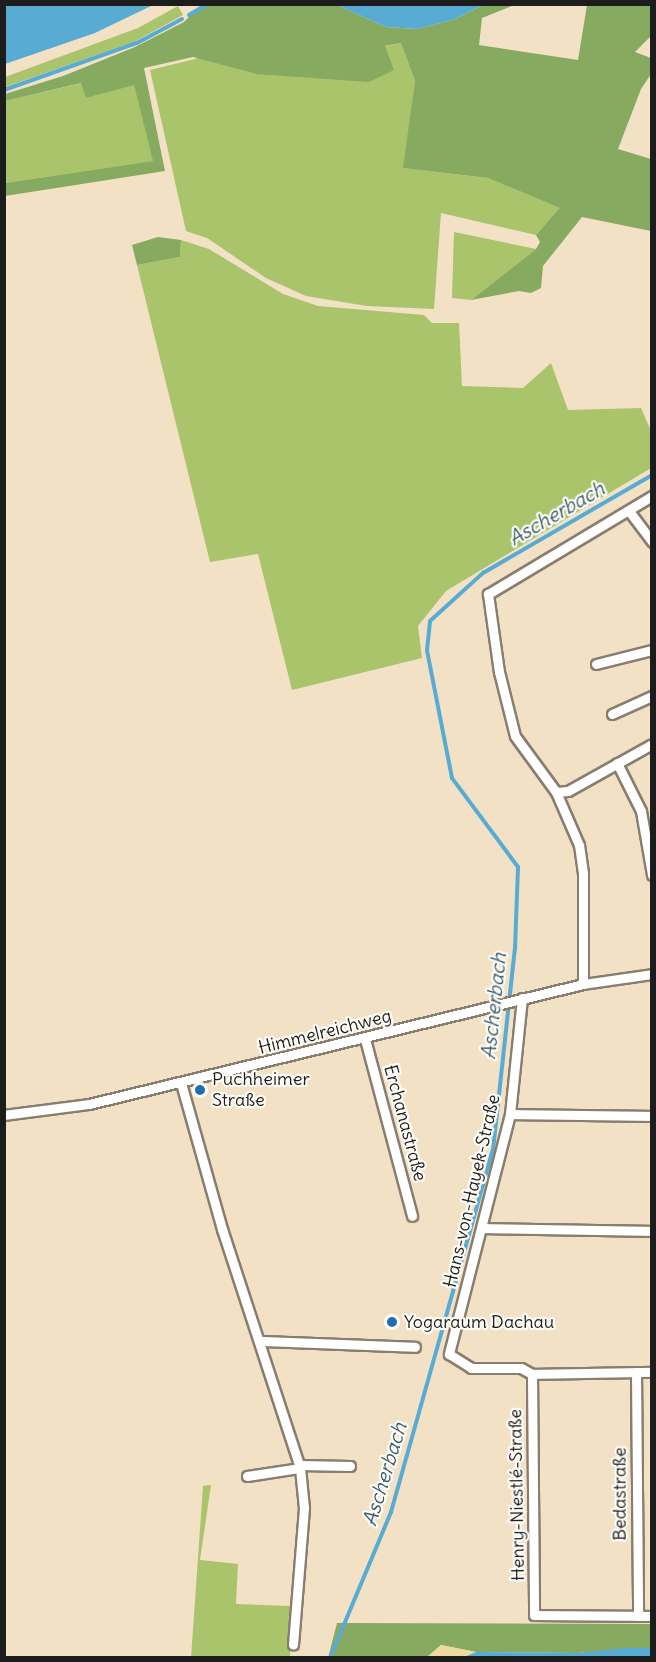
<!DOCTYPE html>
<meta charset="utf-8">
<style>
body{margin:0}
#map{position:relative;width:656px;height:1662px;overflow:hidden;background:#f3e1c5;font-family:Delius,sans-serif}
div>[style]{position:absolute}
.green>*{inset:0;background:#a9c46b}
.forest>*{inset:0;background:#86aa5f}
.sand>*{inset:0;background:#eeda9e}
.water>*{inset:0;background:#58abd3}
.stream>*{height:4px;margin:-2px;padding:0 2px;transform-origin:2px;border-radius:2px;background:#58abd3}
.roads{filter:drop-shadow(2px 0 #887e70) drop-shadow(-2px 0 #887e70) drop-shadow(0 2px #887e70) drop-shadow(0 -2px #887e70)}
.street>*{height:9px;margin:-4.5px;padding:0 4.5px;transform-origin:4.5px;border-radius:4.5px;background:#fff}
.dots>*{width:16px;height:16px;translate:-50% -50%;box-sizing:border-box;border:3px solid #fdfcf7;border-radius:50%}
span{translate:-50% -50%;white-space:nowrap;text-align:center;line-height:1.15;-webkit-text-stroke:4.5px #fdfcf7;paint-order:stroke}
.street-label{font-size:18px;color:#1c1c1c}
.poi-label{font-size:18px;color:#1c1c1c}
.left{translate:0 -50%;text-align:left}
.water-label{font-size:20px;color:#375c6e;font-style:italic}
.frame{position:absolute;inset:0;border:6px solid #1c1c1c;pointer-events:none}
</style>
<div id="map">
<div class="green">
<i style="clip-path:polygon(178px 6px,183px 15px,134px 42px,5px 87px,5px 77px,138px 28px)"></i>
<i style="clip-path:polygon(401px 43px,415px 81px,404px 168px,488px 178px,561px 208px,536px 235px,441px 213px,434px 309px,367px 306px,306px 296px,266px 278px,207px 238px,186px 231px,150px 70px,199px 58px,256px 74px)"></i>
<i style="clip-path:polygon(82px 83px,86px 98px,134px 84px,154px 161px,5px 183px,5px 101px)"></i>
<i style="clip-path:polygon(454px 232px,536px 249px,471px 300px,452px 298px)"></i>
<i style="clip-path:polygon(181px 240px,209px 249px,283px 294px,318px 306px,424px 315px,432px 323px,459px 323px,462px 386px,523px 388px,551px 363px,568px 410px,641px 408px,651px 431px,651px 468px,446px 591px,418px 626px,422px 658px,292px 690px,258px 554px,210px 562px,137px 265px,180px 257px)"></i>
<i style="clip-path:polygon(211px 1485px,200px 1560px,238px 1564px,236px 1604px,291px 1606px,290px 1657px,191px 1658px,203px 1486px)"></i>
</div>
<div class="forest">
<i style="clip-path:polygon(201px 5px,337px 5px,386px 27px,417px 29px,453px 20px,483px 5px,514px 5px,482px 18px,479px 45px,578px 60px,587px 5px,651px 5px,651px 36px,635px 52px,651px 58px,651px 74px,641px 89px,618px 149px,651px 159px,651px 231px,582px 217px,543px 266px,541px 288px,531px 293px,519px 291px,471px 300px,536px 249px,540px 242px,536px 235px,560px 208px,488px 178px,403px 168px,415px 81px,401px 43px,385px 46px,394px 70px,369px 82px,256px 74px,193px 57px,144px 68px,165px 171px,5px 196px,5px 183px,153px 161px,134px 85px,86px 98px,81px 83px,5px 101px,5px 94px,63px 76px,135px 47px,184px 22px)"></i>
<i style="clip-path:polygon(158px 237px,181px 240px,180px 257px,137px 265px,132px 245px)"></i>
<i style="clip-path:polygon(337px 1623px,651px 1624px,651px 1648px,577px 1653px,476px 1652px,441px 1645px,427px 1657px,328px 1658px)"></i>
</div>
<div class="sand">
<i style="clip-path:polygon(441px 1645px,476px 1652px,464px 1657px,427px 1658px)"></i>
</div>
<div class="water">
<i style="clip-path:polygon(5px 4px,153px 4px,153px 5px,95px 33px,5px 64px)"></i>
<i style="clip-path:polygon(337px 5px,483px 5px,453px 20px,417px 29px,386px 27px)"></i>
<i style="clip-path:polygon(627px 1648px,651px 1648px,651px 1657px,464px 1657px,476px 1652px,577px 1653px)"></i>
</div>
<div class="stream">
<i style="left:189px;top:15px;width:21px;rotate:-31deg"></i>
<i style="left:4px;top:90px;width:141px;rotate:-19.5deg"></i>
<i style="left:137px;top:43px;width:51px;rotate:-28.1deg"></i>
<i style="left:330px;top:1658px;width:158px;rotate:-67.3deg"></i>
<i style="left:391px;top:1512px;width:376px;rotate:-74.3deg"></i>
<i style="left:493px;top:1150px;width:202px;rotate:-83.8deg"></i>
<i style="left:515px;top:949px;width:82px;rotate:-87.9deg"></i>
<i style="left:518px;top:867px;width:111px;rotate:-126.6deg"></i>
<i style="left:452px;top:778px;width:130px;rotate:-101.1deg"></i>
<i style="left:427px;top:650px;width:29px;rotate:-84deg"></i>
<i style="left:430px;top:621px;width:72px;rotate:-42.2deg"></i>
<i style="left:483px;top:573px;width:195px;rotate:-30.1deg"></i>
</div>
<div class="roads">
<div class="street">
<i style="left:629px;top:511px;width:39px;rotate:53deg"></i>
<i style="left:596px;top:664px;width:58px;rotate:-14deg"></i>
<i style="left:612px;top:714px;width:44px;rotate:-24.2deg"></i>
<i style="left:617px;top:763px;width:54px;rotate:63.4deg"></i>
<i style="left:641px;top:811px;width:65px;rotate:80.2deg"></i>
<i style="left:556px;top:792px;width:12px;rotate:-5deg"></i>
<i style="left:568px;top:791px;width:96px;rotate:-29.2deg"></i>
<i style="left:583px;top:984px;width:111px;rotate:-90deg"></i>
<i style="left:583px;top:873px;width:28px;rotate:-98deg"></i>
<i style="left:579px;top:845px;width:58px;rotate:-113.5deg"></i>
<i style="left:556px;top:792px;width:69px;rotate:-126.2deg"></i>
<i style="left:515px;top:736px;width:66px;rotate:-104deg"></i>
<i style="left:499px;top:672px;width:79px;rotate:-98deg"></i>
<i style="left:488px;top:594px;width:191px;rotate:-30.9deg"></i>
<i style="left:522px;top:998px;width:117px;rotate:95.9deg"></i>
<i style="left:510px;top:1114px;width:248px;rotate:104.3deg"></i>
<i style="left:449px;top:1354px;width:26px;rotate:32deg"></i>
<i style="left:471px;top:1368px;width:50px"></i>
<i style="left:521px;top:1368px;width:13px;rotate:29deg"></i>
<i style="left:532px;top:1374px;width:120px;rotate:-1deg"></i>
<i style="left:365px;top:1039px;width:183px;rotate:75.1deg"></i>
<i style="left:181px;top:1083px;width:152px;rotate:74.3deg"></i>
<i style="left:222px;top:1229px;width:251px;rotate:71.9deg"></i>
<i style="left:300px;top:1468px;width:40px;rotate:84.3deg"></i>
<i style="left:304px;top:1508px;width:137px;rotate:94.6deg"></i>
<i style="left:510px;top:1114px;width:142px;rotate:0.8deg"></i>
<i style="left:4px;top:1115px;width:86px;rotate:-7.4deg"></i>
<i style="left:89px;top:1104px;width:508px;rotate:-13.65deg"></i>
<i style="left:583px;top:984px;width:70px;rotate:-8.2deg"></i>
<i style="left:482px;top:1228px;width:170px;rotate:1deg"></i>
<i style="left:261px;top:1341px;width:154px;rotate:2.2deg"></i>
<i style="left:636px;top:1372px;width:244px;rotate:89.5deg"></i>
<i style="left:532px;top:1374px;width:241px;rotate:89.5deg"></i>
<i style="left:534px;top:1615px;width:118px;rotate:0.5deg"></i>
<i style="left:299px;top:1465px;width:51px;rotate:1.1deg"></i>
<i style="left:247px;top:1476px;width:54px;rotate:-8.6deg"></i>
</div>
</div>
<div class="dots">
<i style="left:200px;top:1090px;background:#1f6fb2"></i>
<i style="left:392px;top:1322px;background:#1f6fb2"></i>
</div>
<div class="street-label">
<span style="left:325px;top:1032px;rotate:-14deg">Himmelreichweg</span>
<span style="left:405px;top:1123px;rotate:75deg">Erchanastraße</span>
<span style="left:472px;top:1191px;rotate:-77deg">Hans-von-Hayek-Straße</span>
<span style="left:620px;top:1494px;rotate:-90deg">Bedastraße</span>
<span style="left:517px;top:1495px;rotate:-91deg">Henry-Niestlé-Straße</span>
</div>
<div class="poi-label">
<span class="left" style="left:212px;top:1090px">Puchheimer<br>Straße</span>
<span class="left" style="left:404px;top:1322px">Yogaraum Dachau</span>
</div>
<div class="water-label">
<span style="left:556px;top:513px;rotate:-30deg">Ascherbach</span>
<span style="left:493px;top:1006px;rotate:-84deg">Ascherbach</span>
<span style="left:384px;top:1474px;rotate:-73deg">Ascherbach</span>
</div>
<div class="frame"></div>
</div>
